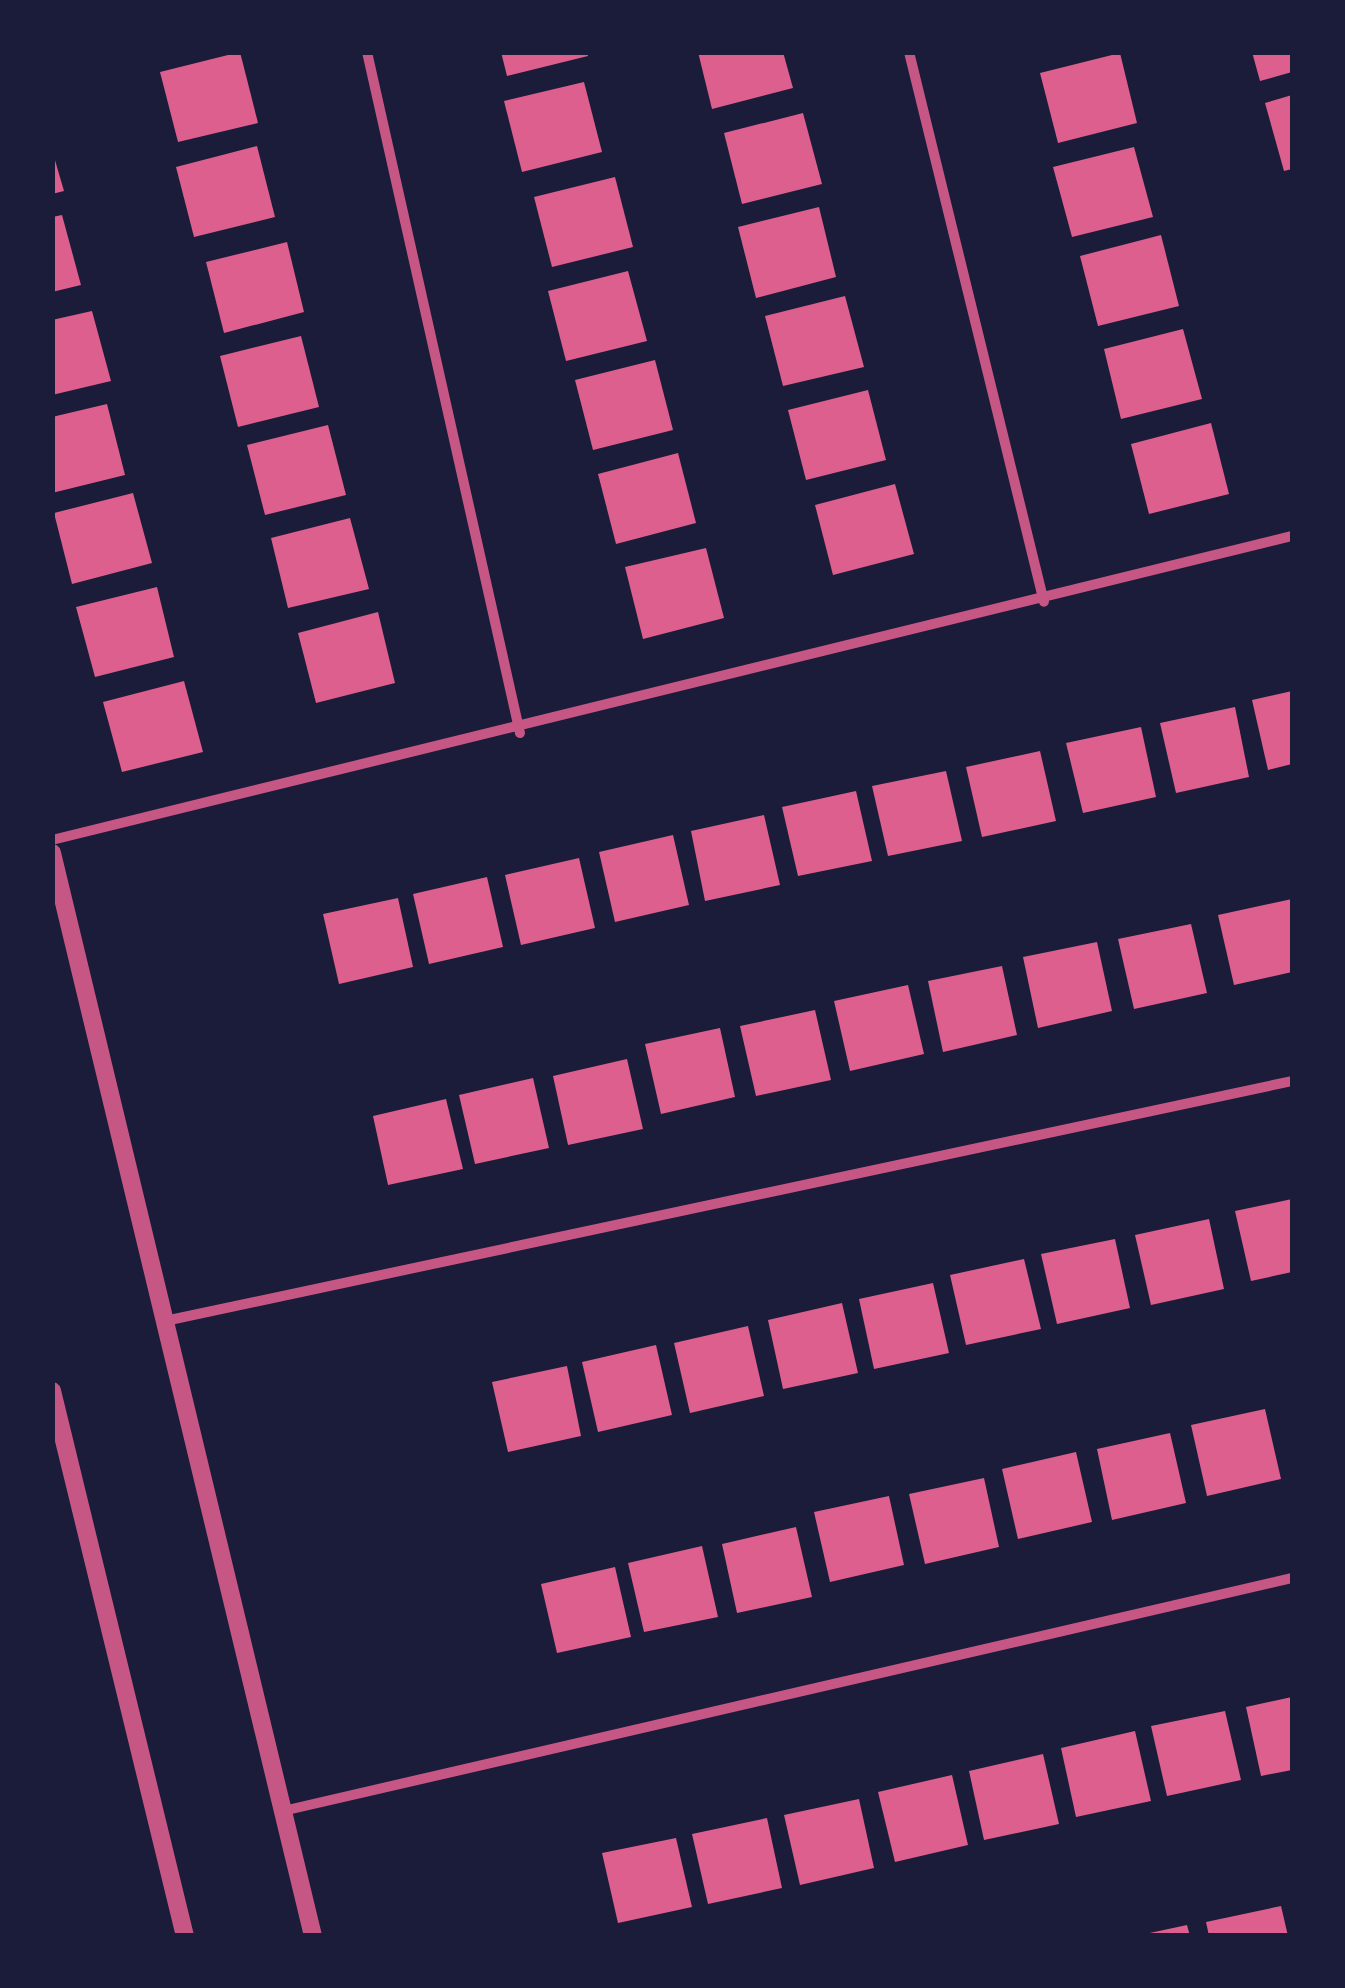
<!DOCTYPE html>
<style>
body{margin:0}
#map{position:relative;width:1345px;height:1988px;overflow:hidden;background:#1b1b3a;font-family:"PT Sans",sans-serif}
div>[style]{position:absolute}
.building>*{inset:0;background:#dd5f8e}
.minor>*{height:10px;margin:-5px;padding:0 5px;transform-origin:5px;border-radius:5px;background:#c65784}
.tertiary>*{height:18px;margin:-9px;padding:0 9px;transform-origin:9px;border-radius:9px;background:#c65784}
span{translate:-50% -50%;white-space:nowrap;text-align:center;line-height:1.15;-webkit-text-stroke:9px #1b1b3a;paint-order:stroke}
.frame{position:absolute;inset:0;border:55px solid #1b1b3a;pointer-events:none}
</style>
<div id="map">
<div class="building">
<i style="clip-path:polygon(240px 52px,258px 123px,178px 142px,160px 72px)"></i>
<i style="clip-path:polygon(501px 52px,587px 52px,588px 56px,507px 76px)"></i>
<i style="clip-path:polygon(698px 52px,783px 52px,793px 88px,712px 109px)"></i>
<i style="clip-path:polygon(1252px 52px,1292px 52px,1292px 72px,1260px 81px)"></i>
<i style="clip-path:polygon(1120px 53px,1137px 123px,1058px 143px,1040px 73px)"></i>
<i style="clip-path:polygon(584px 82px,602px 152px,522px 172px,504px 101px)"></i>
<i style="clip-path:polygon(1292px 95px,1292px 169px,1284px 171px,1265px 103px)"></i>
<i style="clip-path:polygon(803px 113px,822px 184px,742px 204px,724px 133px)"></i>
<i style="clip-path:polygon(257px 146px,275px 217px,194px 237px,176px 167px)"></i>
<i style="clip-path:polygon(1134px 147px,1153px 217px,1072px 237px,1053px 167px)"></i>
<i style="clip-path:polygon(52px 150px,64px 191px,52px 194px)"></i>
<i style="clip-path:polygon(615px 177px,633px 247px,552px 267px,534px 197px)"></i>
<i style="clip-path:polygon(819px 207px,836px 277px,756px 298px,738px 227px)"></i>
<i style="clip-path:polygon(62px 215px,81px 285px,52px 292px,52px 217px)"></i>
<i style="clip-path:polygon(1161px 235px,1179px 306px,1098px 326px,1080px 256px)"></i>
<i style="clip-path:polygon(287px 242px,304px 312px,224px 333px,206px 262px)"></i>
<i style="clip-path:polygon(628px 271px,647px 341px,566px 361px,548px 291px)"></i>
<i style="clip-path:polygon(845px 296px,864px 367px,783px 386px,765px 316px)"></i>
<i style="clip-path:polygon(92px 311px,111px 381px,52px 395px,52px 320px)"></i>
<i style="clip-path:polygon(1183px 329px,1202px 399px,1121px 419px,1104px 349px)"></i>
<i style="clip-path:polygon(301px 336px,319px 407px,238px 427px,220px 356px)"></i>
<i style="clip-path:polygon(655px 360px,673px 430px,593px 450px,575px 380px)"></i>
<i style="clip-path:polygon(868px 390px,886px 460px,806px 480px,788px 410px)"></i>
<i style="clip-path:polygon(107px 404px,125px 475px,52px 493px,52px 417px)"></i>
<i style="clip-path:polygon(1211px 423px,1229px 494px,1149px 514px,1131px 444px)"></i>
<i style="clip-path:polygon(328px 425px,346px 495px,265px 515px,247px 445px)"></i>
<i style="clip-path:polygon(678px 453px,696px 523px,616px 544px,598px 474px)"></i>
<i style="clip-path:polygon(895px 484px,914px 554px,833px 575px,815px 505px)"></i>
<i style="clip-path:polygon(133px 493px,152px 563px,72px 584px,54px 513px)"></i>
<i style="clip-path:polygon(350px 518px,369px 589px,288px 608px,271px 538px)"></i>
<i style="clip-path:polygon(706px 548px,724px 618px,643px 639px,625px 567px)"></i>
<i style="clip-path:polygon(157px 587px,174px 657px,95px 677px,76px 607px)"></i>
<i style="clip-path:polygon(378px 612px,395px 683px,316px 703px,298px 633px)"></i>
<i style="clip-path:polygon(184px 681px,203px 752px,122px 772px,103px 702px)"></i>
<i style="clip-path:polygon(1292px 691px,1292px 764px,1268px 770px,1252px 700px)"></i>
<i style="clip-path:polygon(1235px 707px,1249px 777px,1176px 793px,1160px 723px)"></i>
<i style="clip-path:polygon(1141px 727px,1156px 797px,1083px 813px,1066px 743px)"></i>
<i style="clip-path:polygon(1040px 751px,1056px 821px,982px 837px,966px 767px)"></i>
<i style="clip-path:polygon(946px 771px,962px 841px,888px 856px,872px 786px)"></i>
<i style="clip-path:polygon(856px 791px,872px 861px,798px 876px,782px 807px)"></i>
<i style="clip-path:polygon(764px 815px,780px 885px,705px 901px,691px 831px)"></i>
<i style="clip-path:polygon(673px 835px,689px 905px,615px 922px,599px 852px)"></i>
<i style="clip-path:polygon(579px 858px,595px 928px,521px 945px,505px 875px)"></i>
<i style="clip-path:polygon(487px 877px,503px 947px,429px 964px,413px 894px)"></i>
<i style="clip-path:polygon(398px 898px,413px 967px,339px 984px,323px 914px)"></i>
<i style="clip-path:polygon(1292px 899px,1292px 972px,1234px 985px,1218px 915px)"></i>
<i style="clip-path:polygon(1191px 924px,1207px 993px,1134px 1009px,1118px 939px)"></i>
<i style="clip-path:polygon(1097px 942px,1112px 1011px,1038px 1028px,1023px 957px)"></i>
<i style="clip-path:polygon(1002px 966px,1017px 1035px,943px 1052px,928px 981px)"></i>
<i style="clip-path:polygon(908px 985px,924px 1054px,850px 1071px,834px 1001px)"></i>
<i style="clip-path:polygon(815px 1010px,831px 1080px,756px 1096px,740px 1026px)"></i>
<i style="clip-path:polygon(720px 1028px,735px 1097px,661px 1114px,645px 1044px)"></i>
<i style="clip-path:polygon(627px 1059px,643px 1129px,568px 1145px,553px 1076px)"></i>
<i style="clip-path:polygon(533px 1078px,549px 1148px,475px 1164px,459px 1095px)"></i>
<i style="clip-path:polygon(446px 1099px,463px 1169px,388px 1185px,373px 1116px)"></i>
<i style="clip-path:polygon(1292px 1199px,1292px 1272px,1251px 1281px,1235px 1211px)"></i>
<i style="clip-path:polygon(1209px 1219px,1224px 1289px,1151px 1305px,1135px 1235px)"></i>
<i style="clip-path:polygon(1115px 1239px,1130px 1308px,1057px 1324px,1041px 1254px)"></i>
<i style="clip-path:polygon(1024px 1259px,1041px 1329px,966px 1345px,950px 1275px)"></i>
<i style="clip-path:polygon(933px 1283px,949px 1353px,874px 1369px,859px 1299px)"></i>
<i style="clip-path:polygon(842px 1303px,858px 1373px,783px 1389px,768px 1320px)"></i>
<i style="clip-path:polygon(748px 1326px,764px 1396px,690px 1413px,674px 1343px)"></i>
<i style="clip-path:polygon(656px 1345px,672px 1415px,598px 1432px,582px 1362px)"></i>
<i style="clip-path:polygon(567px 1366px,581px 1436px,508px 1452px,492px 1382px)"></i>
<i style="clip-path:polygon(1265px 1409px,1281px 1479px,1207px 1496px,1191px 1425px)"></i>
<i style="clip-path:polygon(1170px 1433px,1186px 1503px,1112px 1520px,1097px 1449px)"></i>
<i style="clip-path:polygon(1076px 1452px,1092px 1522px,1018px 1539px,1002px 1469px)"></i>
<i style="clip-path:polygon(984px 1478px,999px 1547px,925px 1564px,909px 1494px)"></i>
<i style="clip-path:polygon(889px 1496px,904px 1565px,830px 1582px,814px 1512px)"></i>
<i style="clip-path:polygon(796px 1527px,812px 1597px,737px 1613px,722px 1544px)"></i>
<i style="clip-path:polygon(702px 1546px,718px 1617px,644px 1632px,628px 1563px)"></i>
<i style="clip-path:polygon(615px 1567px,631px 1637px,557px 1653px,541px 1584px)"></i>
<i style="clip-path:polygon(1292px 1697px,1292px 1770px,1261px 1776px,1246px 1707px)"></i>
<i style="clip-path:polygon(1225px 1711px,1241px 1780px,1167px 1796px,1151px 1726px)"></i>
<i style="clip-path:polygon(1135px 1731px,1151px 1801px,1076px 1817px,1061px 1748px)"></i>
<i style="clip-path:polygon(1043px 1754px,1059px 1824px,984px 1840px,969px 1771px)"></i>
<i style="clip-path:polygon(952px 1775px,968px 1845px,895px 1862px,878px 1792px)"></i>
<i style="clip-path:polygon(859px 1799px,874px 1868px,800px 1885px,784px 1815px)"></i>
<i style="clip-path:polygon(767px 1818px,782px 1888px,708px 1904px,692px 1834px)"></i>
<i style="clip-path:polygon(676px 1838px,692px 1907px,618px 1923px,602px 1853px)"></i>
<i style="clip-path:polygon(1281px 1906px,1288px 1936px,1209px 1936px,1206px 1922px)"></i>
<i style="clip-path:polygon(1187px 1925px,1190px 1936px,1145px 1936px,1145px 1934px)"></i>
</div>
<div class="minor">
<i style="left:367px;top:52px;width:698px;rotate:77.34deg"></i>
<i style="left:909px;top:52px;width:566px;rotate:76.21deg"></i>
<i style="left:52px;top:840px;width:1277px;rotate:-13.78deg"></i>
<i style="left:165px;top:1321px;width:1152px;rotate:-12.02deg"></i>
<i style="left:283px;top:1811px;width:1036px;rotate:-13deg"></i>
</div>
<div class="tertiary">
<i style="left:52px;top:853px;width:1114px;rotate:76.45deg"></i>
<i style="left:52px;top:1391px;width:561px;rotate:76.29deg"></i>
</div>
<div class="frame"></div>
</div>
